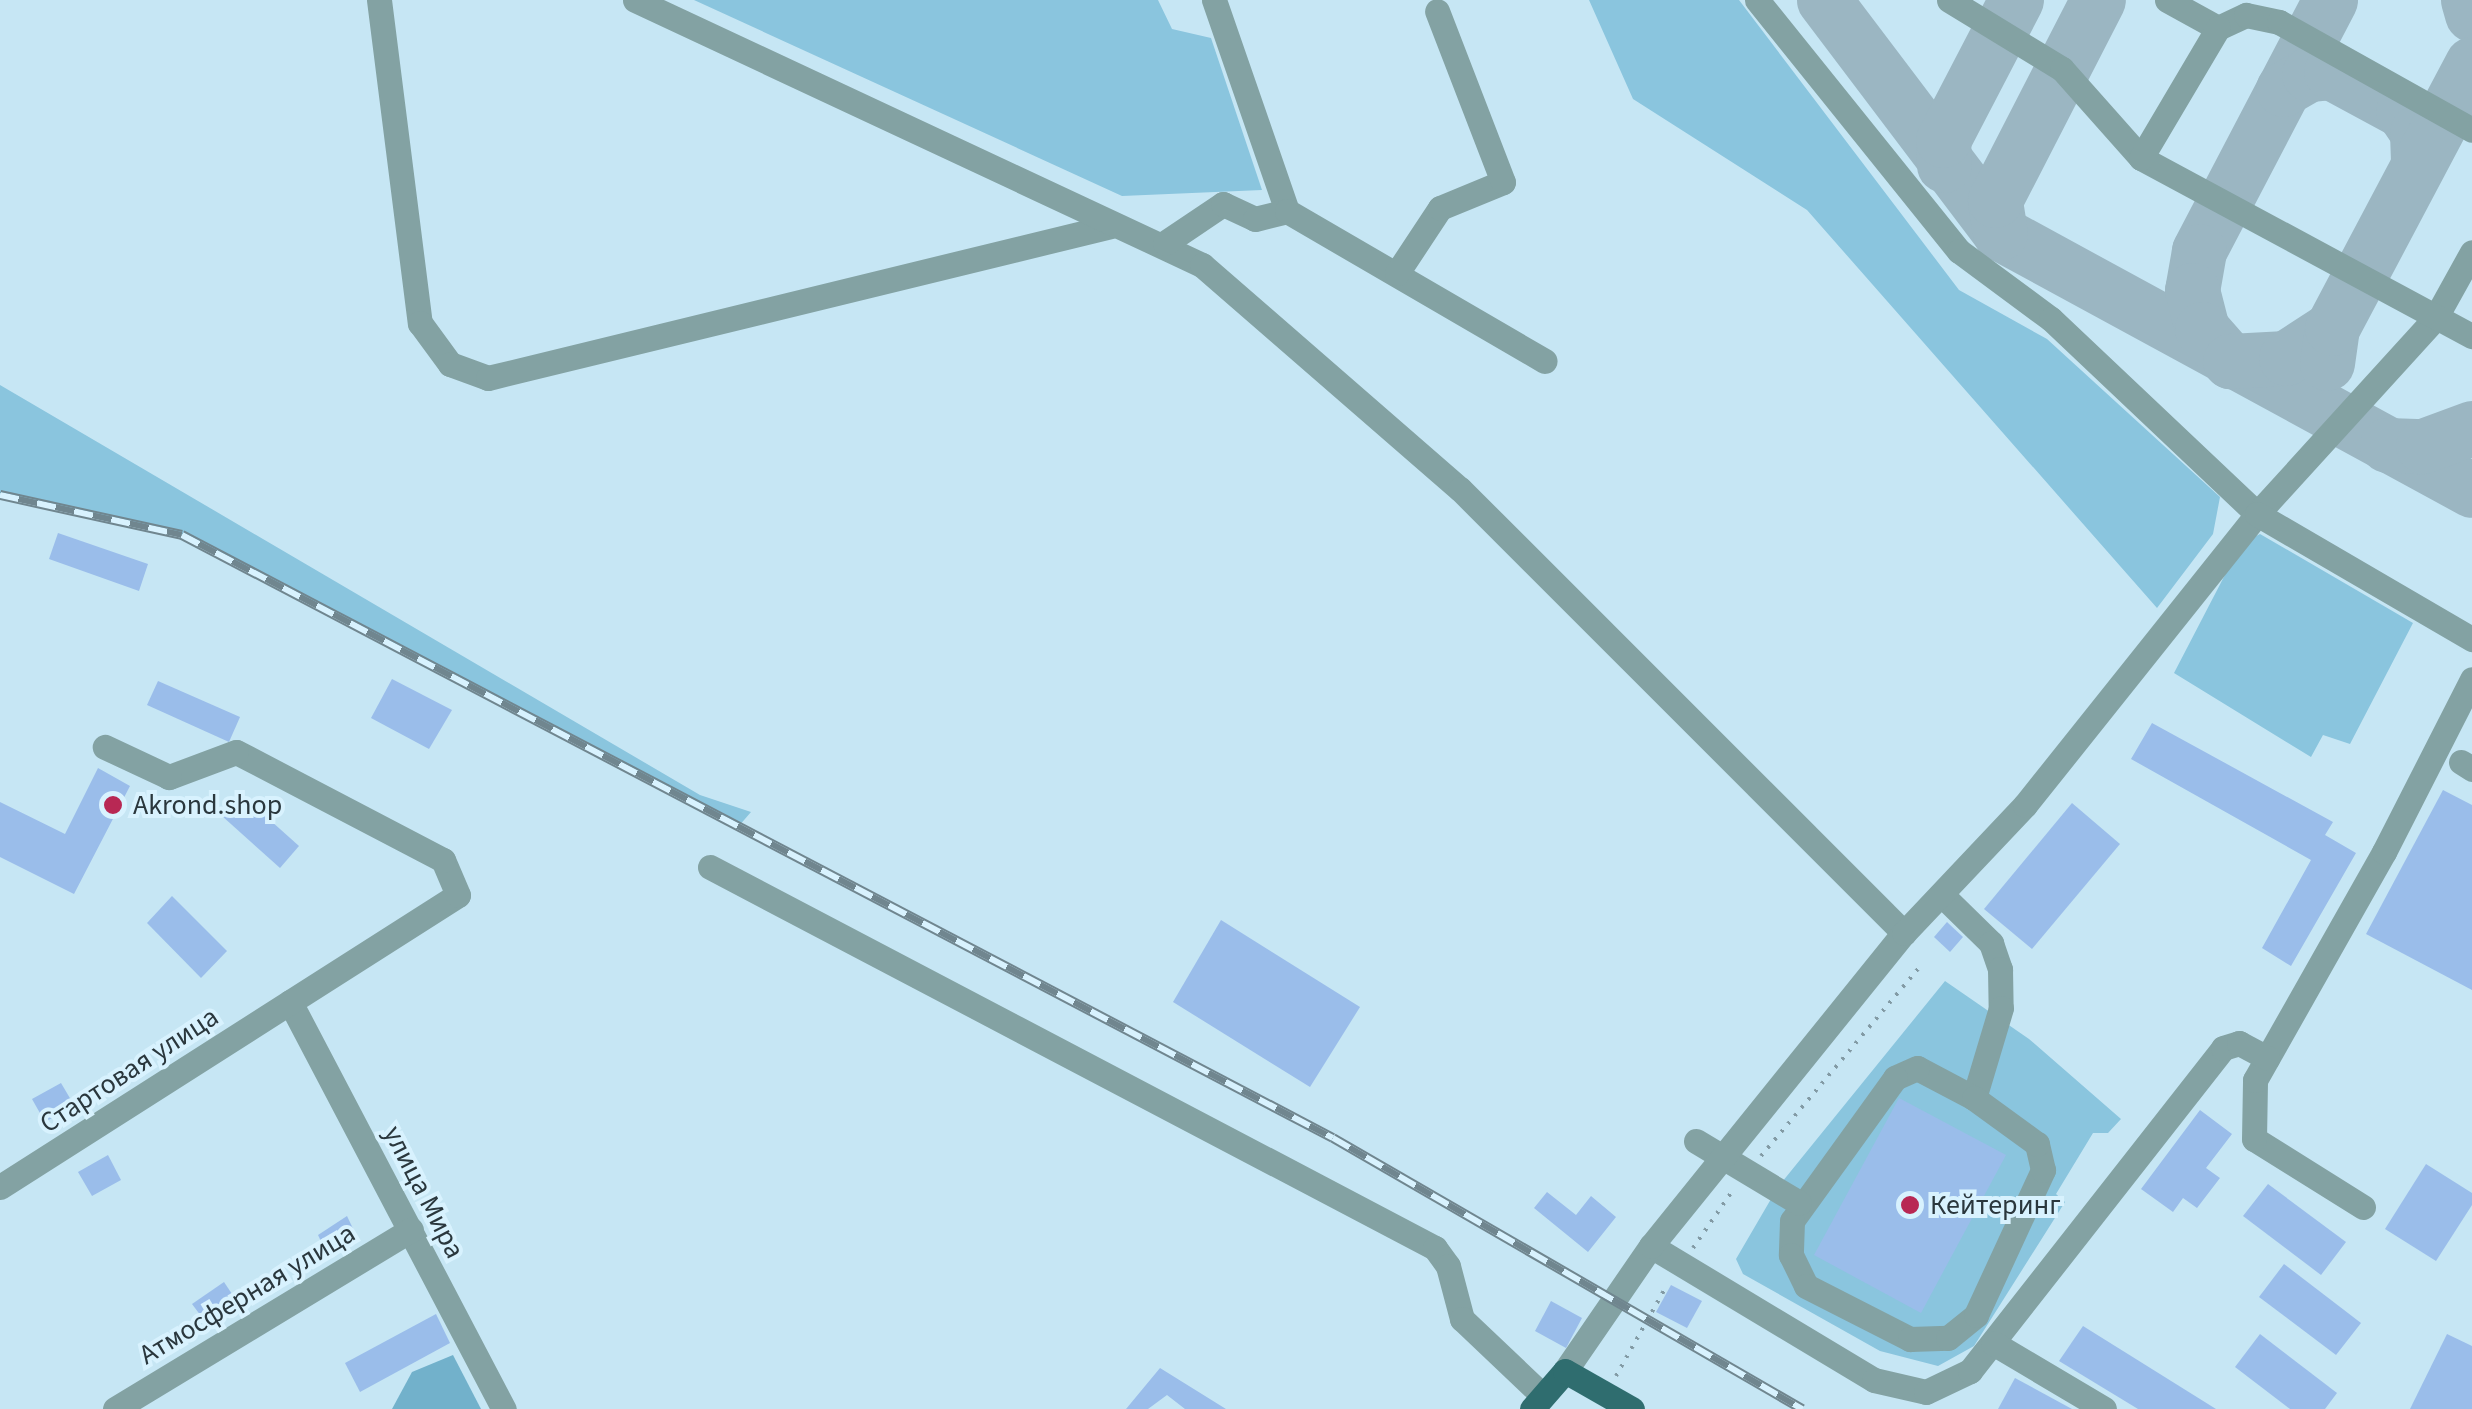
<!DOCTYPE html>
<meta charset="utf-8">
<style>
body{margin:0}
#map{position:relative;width:2472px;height:1409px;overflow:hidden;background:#c6e6f4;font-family:"Source Sans 3",sans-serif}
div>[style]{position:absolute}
.green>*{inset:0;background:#8ac5de}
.forest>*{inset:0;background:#72b1cb}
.taxiway>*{height:55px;margin:-27.5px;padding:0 27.5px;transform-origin:27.5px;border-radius:27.5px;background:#9bb6c2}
.building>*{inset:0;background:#9abdea}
.path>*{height:4px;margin-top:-2px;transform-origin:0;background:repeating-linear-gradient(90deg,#829aa4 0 2.5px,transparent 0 10.5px)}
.minor>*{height:25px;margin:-12.5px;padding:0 12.5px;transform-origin:12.5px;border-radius:12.5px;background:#83a2a3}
.major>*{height:25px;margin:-12.5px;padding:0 12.5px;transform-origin:12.5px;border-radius:12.5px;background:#2f6d6f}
.rail>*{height:10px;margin-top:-5px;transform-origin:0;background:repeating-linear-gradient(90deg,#d8f2fe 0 19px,#70868f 0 38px);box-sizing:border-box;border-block:2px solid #70868f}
.dots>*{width:28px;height:28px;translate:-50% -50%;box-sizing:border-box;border:5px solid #d8f2fe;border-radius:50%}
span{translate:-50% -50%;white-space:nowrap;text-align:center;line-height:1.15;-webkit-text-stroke:8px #d8f2fe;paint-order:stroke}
.poi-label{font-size:28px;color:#2a373d}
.left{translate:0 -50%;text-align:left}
.street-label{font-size:28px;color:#2a373d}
</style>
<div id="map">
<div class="green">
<i style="clip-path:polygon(694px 0,1158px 0,1172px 29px,1211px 38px,1262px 190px,1122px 196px)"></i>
<i style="clip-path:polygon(1589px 0,1739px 0,1959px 290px,2047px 339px,2220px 497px,2213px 534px,2157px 608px,1807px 210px,1633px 99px)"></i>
<i style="clip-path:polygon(0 385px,700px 795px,751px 812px,738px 827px,182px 535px,0 495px)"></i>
<i style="clip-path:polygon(2260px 534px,2413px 623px,2350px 744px,2323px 735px,2311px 757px,2174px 673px,2241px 544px)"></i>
<i style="clip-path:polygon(1945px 981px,2029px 1039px,2121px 1119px,2108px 1133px,2093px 1133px,2056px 1194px,2065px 1202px,1974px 1346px,1938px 1366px,1880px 1351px,1743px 1274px,1736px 1259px,1778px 1187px)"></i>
</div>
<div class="forest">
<i style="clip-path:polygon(453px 1355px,481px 1409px,392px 1409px,412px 1372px)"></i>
</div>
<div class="taxiway">
<i style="left:1824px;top:0;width:292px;rotate:52.9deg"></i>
<i style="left:2000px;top:233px;width:537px;rotate:28.57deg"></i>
<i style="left:2330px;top:0;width:283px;rotate:117.6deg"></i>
<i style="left:2199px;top:251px;width:40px;rotate:100deg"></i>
<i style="left:2192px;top:290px;width:40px;rotate:75.6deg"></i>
<i style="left:2202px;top:329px;width:43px;rotate:48.8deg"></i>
<i style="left:2230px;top:361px;width:56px;rotate:-3.1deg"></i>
<i style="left:2286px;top:358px;width:55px;rotate:-33.1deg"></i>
<i style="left:2468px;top:0;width:15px;rotate:74deg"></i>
<i style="left:2283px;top:89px;width:30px;rotate:-30deg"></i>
<i style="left:2309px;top:74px;width:22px;rotate:-5deg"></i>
<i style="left:2331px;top:72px;width:82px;rotate:28.4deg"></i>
<i style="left:2403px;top:111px;width:25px;rotate:56deg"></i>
<i style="left:2417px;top:132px;width:32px;rotate:88deg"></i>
<i style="left:1944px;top:165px;width:25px;rotate:-92deg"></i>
<i style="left:1943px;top:140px;width:158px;rotate:-62.5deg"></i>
<i style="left:2000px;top:233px;width:33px;rotate:-99deg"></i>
<i style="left:1995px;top:200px;width:225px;rotate:-62.8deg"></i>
<i style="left:2327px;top:363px;width:35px;rotate:-82deg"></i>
<i style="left:2332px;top:328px;width:299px;rotate:-62.1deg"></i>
<i style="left:2387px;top:445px;width:36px;rotate:2deg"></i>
<i style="left:2423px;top:446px;width:52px;rotate:-20.2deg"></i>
</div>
<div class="building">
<i style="clip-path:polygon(58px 533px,148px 564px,139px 591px,49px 559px)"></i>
<i style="clip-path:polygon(392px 679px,452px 710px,429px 749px,371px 718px)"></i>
<i style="clip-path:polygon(158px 681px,240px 717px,229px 742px,147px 705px)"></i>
<i style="clip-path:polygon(2152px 723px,2333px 822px,2325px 835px,2356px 853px,2291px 966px,2262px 948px,2311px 860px,2131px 759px)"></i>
<i style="clip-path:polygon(98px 768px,130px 786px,74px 894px,0 857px,0 802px,65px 834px)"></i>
<i style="clip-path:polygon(2443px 790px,2472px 805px,2472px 990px,2366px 934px)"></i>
<i style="clip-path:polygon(241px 794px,299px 846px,280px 868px,222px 816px)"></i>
<i style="clip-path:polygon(2072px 803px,2120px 844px,2032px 949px,1984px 909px)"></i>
<i style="clip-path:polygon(172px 896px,227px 951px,201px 978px,147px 923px)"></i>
<i style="clip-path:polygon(1221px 920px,1360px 1007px,1310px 1087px,1173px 1002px)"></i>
<i style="clip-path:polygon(1947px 922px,1963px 937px,1950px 952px,1934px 937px)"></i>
<i style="clip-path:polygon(61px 1083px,74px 1105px,45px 1122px,32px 1099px)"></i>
<i style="clip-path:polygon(1899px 1098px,2006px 1155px,1921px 1313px,1814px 1255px)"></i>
<i style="clip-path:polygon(2200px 1110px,2232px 1134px,2206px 1168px,2220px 1178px,2197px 1208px,2183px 1198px,2173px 1212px,2141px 1189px)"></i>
<i style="clip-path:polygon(108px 1155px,121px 1180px,92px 1196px,78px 1172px)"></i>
<i style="clip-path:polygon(2426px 1164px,2472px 1193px,2472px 1205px,2436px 1261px,2385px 1229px)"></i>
<i style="clip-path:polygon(2268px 1184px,2346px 1242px,2321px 1275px,2243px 1216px)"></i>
<i style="clip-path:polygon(1547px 1192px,1576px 1215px,1591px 1196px,1616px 1217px,1588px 1252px,1534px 1208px)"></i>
<i style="clip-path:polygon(347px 1216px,357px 1237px,327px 1254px,318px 1235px)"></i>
<i style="clip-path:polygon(2284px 1264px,2361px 1323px,2336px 1355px,2259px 1297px)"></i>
<i style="clip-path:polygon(224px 1282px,236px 1300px,204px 1320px,192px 1304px)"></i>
<i style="clip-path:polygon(1671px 1285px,1702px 1301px,1687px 1328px,1656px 1312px)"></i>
<i style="clip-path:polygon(1551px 1301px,1582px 1318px,1566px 1348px,1535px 1331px)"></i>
<i style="clip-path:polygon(436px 1314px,450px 1343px,360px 1392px,345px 1363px)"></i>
<i style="clip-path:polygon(2083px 1326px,2216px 1409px,2138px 1409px,2059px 1361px)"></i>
<i style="clip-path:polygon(2260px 1334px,2337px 1393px,2325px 1409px,2290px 1409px,2235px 1367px)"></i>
<i style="clip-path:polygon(2447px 1334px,2472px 1346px,2472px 1409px,2410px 1409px)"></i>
<i style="clip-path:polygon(1160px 1368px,1226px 1409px,1185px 1409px,1167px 1395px,1148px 1409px,1126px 1409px)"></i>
<i style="clip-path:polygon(2015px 1378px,2072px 1409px,1998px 1409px)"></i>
</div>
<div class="path">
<i style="left:1761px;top:1156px;width:251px;rotate:-50deg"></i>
<i style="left:1693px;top:1248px;width:70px;rotate:-55.4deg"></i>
<i style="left:1616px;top:1376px;width:104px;rotate:-60.7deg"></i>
</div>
<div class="minor">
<i style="left:379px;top:0;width:326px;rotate:82.8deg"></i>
<i style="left:420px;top:323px;width:51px;rotate:53.8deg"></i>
<i style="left:450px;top:364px;width:40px;rotate:20.2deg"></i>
<i style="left:488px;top:378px;width:641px;rotate:-13.71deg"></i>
<i style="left:635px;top:0;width:626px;rotate:25.05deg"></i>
<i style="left:1202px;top:265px;width:342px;rotate:41deg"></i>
<i style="left:1460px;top:489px;width:628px;rotate:45deg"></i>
<i style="left:1214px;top:0;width:223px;rotate:70.9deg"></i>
<i style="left:1757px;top:0;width:322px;rotate:51.2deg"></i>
<i style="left:1959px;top:251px;width:114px;rotate:36.5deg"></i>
<i style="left:2051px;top:319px;width:284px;rotate:43.4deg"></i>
<i style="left:2257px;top:514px;width:266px;rotate:-47.7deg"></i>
<i style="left:2436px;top:317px;width:74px;rotate:-61deg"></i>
<i style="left:1949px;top:0;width:132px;rotate:31.4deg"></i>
<i style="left:2062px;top:69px;width:119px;rotate:48.4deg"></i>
<i style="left:2141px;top:158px;width:376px;rotate:28.3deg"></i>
<i style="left:2167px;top:0;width:58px;rotate:28.8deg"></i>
<i style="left:2218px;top:28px;width:31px;rotate:-25deg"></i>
<i style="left:2246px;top:15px;width:34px;rotate:12deg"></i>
<i style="left:2279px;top:22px;width:221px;rotate:29.2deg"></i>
<i style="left:2141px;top:158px;width:151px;rotate:-59.4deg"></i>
<i style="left:1165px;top:243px;width:70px;rotate:-33.9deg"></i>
<i style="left:1223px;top:204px;width:35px;rotate:25deg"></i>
<i style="left:1255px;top:219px;width:33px;rotate:-14deg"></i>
<i style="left:1287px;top:211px;width:298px;rotate:30.2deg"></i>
<i style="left:1397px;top:273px;width:78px;rotate:-56.5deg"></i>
<i style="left:1440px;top:208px;width:68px;rotate:-22.4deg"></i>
<i style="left:1503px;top:182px;width:183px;rotate:-111.1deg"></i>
<i style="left:2461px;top:762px;width:13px;rotate:32deg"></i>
<i style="left:710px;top:867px;width:819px;rotate:27.72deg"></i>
<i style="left:1435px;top:1248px;width:22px;rotate:54deg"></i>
<i style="left:1448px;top:1266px;width:55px;rotate:75.2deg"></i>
<i style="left:1462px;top:1319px;width:110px;rotate:43.5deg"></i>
<i style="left:1942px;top:895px;width:69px;rotate:44.4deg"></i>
<i style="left:1991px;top:943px;width:28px;rotate:71deg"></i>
<i style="left:2000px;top:969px;width:39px;rotate:89deg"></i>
<i style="left:2001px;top:1008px;width:94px;rotate:106.7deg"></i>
<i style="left:1974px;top:1098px;width:64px;rotate:-152.2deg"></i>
<i style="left:1917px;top:1068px;width:24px;rotate:156deg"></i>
<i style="left:1895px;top:1078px;width:176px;rotate:125.8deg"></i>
<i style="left:1792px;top:1221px;width:34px;rotate:92deg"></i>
<i style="left:1791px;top:1255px;width:34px;rotate:64deg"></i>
<i style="left:1806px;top:1286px;width:117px;rotate:27deg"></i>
<i style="left:1910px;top:1339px;width:38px;rotate:-2deg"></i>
<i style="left:1948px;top:1338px;width:36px;rotate:-39deg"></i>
<i style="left:1976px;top:1315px;width:160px;rotate:-65.2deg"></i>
<i style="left:2043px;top:1170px;width:27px;rotate:-103deg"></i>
<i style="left:2037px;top:1144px;width:78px;rotate:-143.9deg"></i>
<i style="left:290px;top:1002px;width:460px;rotate:62.3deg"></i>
<i style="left:1696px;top:1141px;width:120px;rotate:31deg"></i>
<i style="left:0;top:1187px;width:543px;rotate:-32.52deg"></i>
<i style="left:458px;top:895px;width:38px;rotate:-113deg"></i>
<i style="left:443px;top:860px;width:233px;rotate:-152.4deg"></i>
<i style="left:236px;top:752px;width:72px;rotate:159.5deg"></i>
<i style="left:169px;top:777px;width:71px;rotate:-154.9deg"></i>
<i style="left:2363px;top:1207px;width:128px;rotate:-148deg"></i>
<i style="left:2254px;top:1139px;width:59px;rotate:-89deg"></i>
<i style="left:2255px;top:1080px;width:262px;rotate:-60.5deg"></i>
<i style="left:2384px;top:852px;width:194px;rotate:-63deg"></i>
<i style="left:1651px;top:1246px;width:260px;rotate:31deg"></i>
<i style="left:1874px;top:1380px;width:53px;rotate:13deg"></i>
<i style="left:1926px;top:1392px;width:49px;rotate:-25.5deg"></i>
<i style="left:1970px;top:1371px;width:410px;rotate:-51.9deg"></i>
<i style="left:2223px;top:1048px;width:17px;rotate:-17deg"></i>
<i style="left:2239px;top:1043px;width:32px;rotate:28deg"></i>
<i style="left:1993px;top:1343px;width:129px;rotate:30.7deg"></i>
<i style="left:1565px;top:1371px;width:152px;rotate:-55.5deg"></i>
<i style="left:1651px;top:1246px;width:402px;rotate:-51.1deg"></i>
<i style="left:1904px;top:933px;width:176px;rotate:-46.6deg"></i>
<i style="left:2025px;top:805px;width:372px;rotate:-51.4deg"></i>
<i style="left:2257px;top:514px;width:249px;rotate:30.2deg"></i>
<i style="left:115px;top:1409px;width:346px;rotate:-31.2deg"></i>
</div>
<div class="major">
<i style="left:1532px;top:1409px;width:50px;rotate:-49deg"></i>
<i style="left:1565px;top:1371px;width:77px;rotate:29.6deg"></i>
</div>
<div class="rail">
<i style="left:0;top:495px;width:186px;rotate:12.4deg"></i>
<i style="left:182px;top:535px;width:1299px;rotate:27.65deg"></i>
<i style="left:1333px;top:1138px;width:542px;rotate:30.02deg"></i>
</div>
<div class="dots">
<i style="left:113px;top:805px;background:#b82854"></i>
<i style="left:1910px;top:1205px;background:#b82854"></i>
</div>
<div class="poi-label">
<span class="left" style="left:133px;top:805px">Akrond.shop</span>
<span class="left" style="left:1930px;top:1205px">Кейтеринг</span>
</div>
<div class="street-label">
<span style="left:129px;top:1070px;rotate:-33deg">Стартовая улица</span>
<span style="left:424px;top:1192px;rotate:63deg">улица Мира</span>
<span style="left:247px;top:1294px;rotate:-31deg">Атмосферная улица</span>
</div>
</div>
